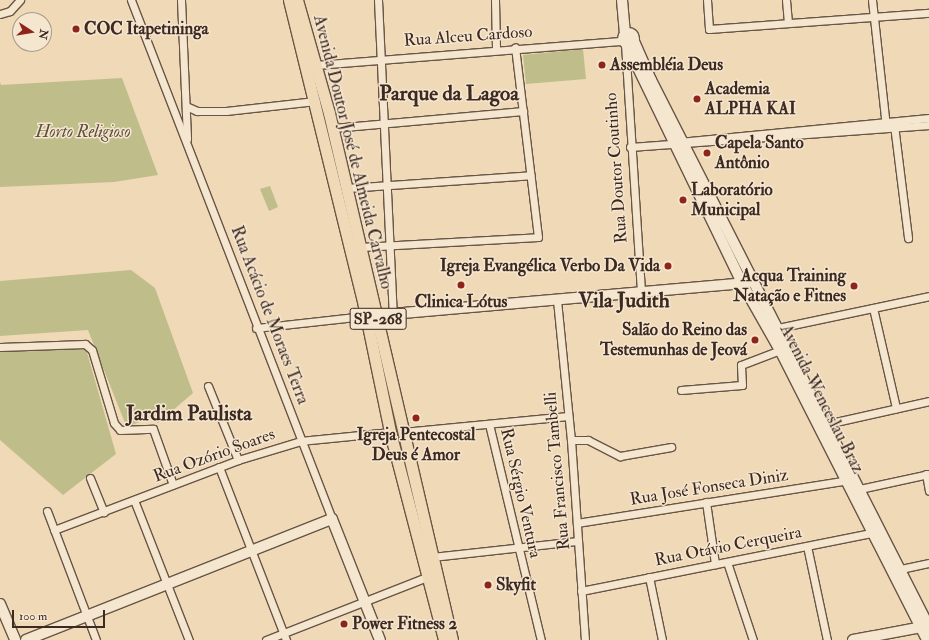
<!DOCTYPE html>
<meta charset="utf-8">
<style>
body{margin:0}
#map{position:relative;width:929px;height:640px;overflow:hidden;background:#efd9b7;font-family:"IM FELL Double Pica",serif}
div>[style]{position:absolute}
.green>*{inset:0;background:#bfbe8a}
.roads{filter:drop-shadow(1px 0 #695546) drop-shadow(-1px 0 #695546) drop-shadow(0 1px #695546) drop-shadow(0 -1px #695546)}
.street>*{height:7px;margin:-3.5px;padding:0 3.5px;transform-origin:3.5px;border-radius:3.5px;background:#f5e6d0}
.secondary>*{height:10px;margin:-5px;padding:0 5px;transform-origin:5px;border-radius:5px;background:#f5e6d0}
.secondary>.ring{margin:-5px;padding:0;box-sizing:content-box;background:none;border:10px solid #f5e6d0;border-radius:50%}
.primary>*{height:11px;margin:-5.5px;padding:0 5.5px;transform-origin:5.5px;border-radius:5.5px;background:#efd9b7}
.dots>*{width:11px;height:11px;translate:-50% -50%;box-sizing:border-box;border:2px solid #f5e6d0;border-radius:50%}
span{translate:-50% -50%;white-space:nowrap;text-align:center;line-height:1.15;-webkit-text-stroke:3px #f5e6d0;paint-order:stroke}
.shield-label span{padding:1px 3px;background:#f5e6d0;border:1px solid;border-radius:3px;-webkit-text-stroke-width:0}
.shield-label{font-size:16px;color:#3c2921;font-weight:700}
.poi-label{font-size:17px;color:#3c2921;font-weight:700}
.left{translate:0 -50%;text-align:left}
.right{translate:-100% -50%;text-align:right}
.street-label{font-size:17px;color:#3c2921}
.park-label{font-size:17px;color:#5d4e3b;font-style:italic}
.district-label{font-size:21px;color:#3c2921;font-weight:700}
.north{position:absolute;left:12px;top:12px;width:40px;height:40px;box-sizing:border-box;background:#f5e6d0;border:1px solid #ab9a8a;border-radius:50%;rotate:102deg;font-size:11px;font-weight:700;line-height:16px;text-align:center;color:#3c2921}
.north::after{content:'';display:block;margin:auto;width:14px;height:18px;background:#8f2418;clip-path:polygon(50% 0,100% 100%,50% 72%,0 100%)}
.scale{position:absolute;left:12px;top:610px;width:93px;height:18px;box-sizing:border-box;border:2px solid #3c2921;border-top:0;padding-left:5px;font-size:12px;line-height:14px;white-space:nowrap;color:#3c2921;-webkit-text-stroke:3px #f5e6d0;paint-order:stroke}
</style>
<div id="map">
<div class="green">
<i style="clip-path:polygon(583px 49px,586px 79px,526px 84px,523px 55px)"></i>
<i style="clip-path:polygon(122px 78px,158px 175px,114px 182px,0 187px,0 82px,1px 85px)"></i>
<i style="clip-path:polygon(270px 186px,278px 207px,269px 211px,260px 189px)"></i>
<i style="clip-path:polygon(131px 270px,155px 288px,193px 393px,158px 423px,149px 418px,132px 425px,125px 423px,88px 330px,0 336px,0 281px)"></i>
<i style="clip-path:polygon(86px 349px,116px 454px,63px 495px,0 440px,0 352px)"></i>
</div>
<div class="roads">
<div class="street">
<i style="left:131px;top:0;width:557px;rotate:68.83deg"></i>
<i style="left:181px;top:0;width:139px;rotate:87.5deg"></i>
<i style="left:378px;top:0;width:314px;rotate:87.3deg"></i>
<i style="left:495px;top:0;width:48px;rotate:88.8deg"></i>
<i style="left:707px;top:0;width:29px;rotate:86deg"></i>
<i style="left:709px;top:29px;width:221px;rotate:-4.2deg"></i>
<i style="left:786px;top:0;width:23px;rotate:85deg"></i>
<i style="left:872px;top:0;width:128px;rotate:83.7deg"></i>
<i style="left:0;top:14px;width:10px;rotate:-17deg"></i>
<i style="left:10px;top:11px;width:15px;rotate:-48deg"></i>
<i style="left:625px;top:44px;width:249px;rotate:86.3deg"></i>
<i style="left:316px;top:65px;width:308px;rotate:-4.5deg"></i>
<i style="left:188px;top:107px;width:10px;rotate:24deg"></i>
<i style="left:197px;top:111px;width:29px"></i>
<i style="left:226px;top:111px;width:90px;rotate:-6.4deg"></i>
<i style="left:894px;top:125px;width:114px;rotate:82.9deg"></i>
<i style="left:333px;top:128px;width:191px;rotate:-5.1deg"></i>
<i style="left:679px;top:142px;width:251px;rotate:-5.5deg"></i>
<i style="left:630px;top:147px;width:300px;rotate:-4.2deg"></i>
<i style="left:347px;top:188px;width:184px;rotate:-4deg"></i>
<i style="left:361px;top:247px;width:177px;rotate:-3.2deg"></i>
<i style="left:538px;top:237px;width:191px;rotate:-96.9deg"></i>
<i style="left:557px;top:300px;width:141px;rotate:84.3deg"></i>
<i style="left:571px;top:440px;width:200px;rotate:86deg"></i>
<i style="left:873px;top:308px;width:103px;rotate:77deg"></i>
<i style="left:256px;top:328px;width:110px;rotate:-6.3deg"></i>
<i style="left:773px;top:329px;width:159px;rotate:-11.9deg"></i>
<i style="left:0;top:347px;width:85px;rotate:-2deg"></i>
<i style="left:85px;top:344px;width:9px;rotate:41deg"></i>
<i style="left:92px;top:350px;width:76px;rotate:73.2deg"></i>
<i style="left:114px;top:423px;width:9px;rotate:49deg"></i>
<i style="left:120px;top:430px;width:33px;rotate:-2deg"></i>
<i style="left:153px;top:429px;width:59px;rotate:70.3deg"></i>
<i style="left:208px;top:386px;width:80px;rotate:67.9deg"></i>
<i style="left:681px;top:390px;width:61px;rotate:-4.7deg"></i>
<i style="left:742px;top:385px;width:20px;rotate:-93deg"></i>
<i style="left:741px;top:365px;width:42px;rotate:-21deg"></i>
<i style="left:489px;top:424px;width:222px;rotate:76.5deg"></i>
<i style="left:822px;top:425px;width:110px;rotate:-12.6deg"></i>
<i style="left:403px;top:432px;width:166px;rotate:-5.5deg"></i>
<i style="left:571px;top:440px;width:17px"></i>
<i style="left:588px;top:440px;width:36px;rotate:27deg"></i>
<i style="left:620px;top:456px;width:52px;rotate:-10deg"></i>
<i style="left:219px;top:467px;width:186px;rotate:68.8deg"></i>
<i style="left:926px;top:474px;width:17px;rotate:80deg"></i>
<i style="left:90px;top:478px;width:37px;rotate:68deg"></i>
<i style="left:855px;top:490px;width:76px;rotate:-12.2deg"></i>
<i style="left:134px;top:500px;width:150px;rotate:68.6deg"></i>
<i style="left:706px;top:502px;width:63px;rotate:81.7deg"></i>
<i style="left:47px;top:511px;width:138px;rotate:69.2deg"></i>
<i style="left:577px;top:523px;width:275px;rotate:-9deg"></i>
<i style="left:54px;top:530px;width:197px;rotate:-20.8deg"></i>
<i style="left:238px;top:460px;width:66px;rotate:-16.8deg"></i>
<i style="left:301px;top:441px;width:89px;rotate:-5.8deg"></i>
<i style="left:807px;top:546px;width:96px;rotate:78deg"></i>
<i style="left:432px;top:557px;width:147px;rotate:-6.3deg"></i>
<i style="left:727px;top:562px;width:82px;rotate:71.6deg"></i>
<i style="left:896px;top:570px;width:34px;rotate:-12deg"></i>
<i style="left:649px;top:577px;width:64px;rotate:78.3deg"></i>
<i style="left:581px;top:591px;width:301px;rotate:-11.3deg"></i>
<i style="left:266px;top:640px;width:173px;rotate:-21.4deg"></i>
</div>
<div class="secondary">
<i style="left:622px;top:0;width:33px;rotate:85deg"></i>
<i class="ring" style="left:622.5px;top:32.5px;width:1px;height:1px"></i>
<i style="left:633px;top:39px;width:45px;rotate:66.3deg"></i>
<i style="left:651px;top:80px;width:614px;rotate:63.06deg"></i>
<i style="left:626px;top:43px;width:269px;rotate:64.2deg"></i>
<i style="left:743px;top:285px;width:75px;rotate:60.4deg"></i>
<i style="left:780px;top:350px;width:325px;rotate:63.1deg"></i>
<i style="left:368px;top:316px;width:381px;rotate:-5deg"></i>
<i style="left:0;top:604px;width:39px;rotate:67deg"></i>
<i style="left:26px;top:640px;width:329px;rotate:-21.6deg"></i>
<i style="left:332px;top:519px;width:130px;rotate:68.4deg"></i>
<i style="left:853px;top:640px;width:75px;rotate:-10.7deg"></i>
</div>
<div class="primary">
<i style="left:289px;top:0;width:315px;rotate:76.2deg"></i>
<i style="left:364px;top:306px;width:129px;rotate:78.3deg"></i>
<i style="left:390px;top:432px;width:215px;rotate:75.4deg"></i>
<i style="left:297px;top:0;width:117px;rotate:74.2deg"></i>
<i style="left:329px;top:113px;width:541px;rotate:76.86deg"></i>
</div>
</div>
<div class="dots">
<i style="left:76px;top:29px;background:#8f2418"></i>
<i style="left:602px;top:65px;background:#8f2418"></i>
<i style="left:697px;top:99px;background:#8f2418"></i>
<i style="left:707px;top:153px;background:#8f2418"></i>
<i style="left:683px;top:200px;background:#8f2418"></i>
<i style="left:668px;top:266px;background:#8f2418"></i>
<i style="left:461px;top:285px;background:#8f2418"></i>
<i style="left:854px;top:286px;background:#8f2418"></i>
<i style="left:755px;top:340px;background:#8f2418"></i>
<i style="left:416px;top:418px;background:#8f2418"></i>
<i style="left:488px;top:585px;background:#8f2418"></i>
<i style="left:344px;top:624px;background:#8f2418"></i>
</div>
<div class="shield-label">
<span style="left:378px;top:319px">SP-268</span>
</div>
<div class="poi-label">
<span class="left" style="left:84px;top:29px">COC Itapetininga</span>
<span class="left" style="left:610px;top:65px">Assembléia Deus</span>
<span class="left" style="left:705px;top:99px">Academia<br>ALPHA KAI</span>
<span class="left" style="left:715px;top:153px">Capela Santo<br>Antônio</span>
<span class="left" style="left:691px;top:200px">Laboratório<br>Municipal</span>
<span class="right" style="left:660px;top:266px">Igreja Evangélica Verbo Da Vida</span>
<span class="right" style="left:846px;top:286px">Acqua Training<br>Natação e Fitnes</span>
<span style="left:461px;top:302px">Clinica Lótus</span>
<span class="right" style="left:747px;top:340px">Salão do Reino das<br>Testemunhas de Jeová</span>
<span style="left:416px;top:445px">Igreja Pentecostal<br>Deus é Amor</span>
<span class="left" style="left:496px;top:585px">Skyfit</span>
<span class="left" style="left:352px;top:624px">Power Fitness 2</span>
</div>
<div class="street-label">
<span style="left:468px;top:36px;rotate:-4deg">Rua Alceu Cardoso</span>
<span style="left:353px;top:152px;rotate:76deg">Avenida Doutor José de Almeida Carvalho</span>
<span style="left:616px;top:168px;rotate:-94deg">Rua Doutor Coutinho</span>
<span style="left:270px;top:315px;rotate:69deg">Rua Acácio de Moraes Terra</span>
<span style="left:822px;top:399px;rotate:63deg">Avenida Wenceslau Braz</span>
<span style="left:214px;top:455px;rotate:-20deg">Rua Ozório Soares</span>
<span style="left:557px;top:471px;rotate:-95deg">Rua Francisco Tambelli</span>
<span style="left:709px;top:487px;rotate:-9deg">Rua José Fonseca Diniz</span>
<span style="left:521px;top:493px;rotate:77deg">Rua Sérgio Ventura</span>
<span style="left:728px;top:546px;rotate:-11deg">Rua Otávio Cerqueira</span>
</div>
<div class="park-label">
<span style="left:83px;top:132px">Horto Religioso</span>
</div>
<div class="district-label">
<span style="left:449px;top:94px">Parque da Lagoa</span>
<span style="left:624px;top:301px">Vila Judith</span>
<span style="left:189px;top:414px">Jardim Paulista</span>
</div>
<div class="north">N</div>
<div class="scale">100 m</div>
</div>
